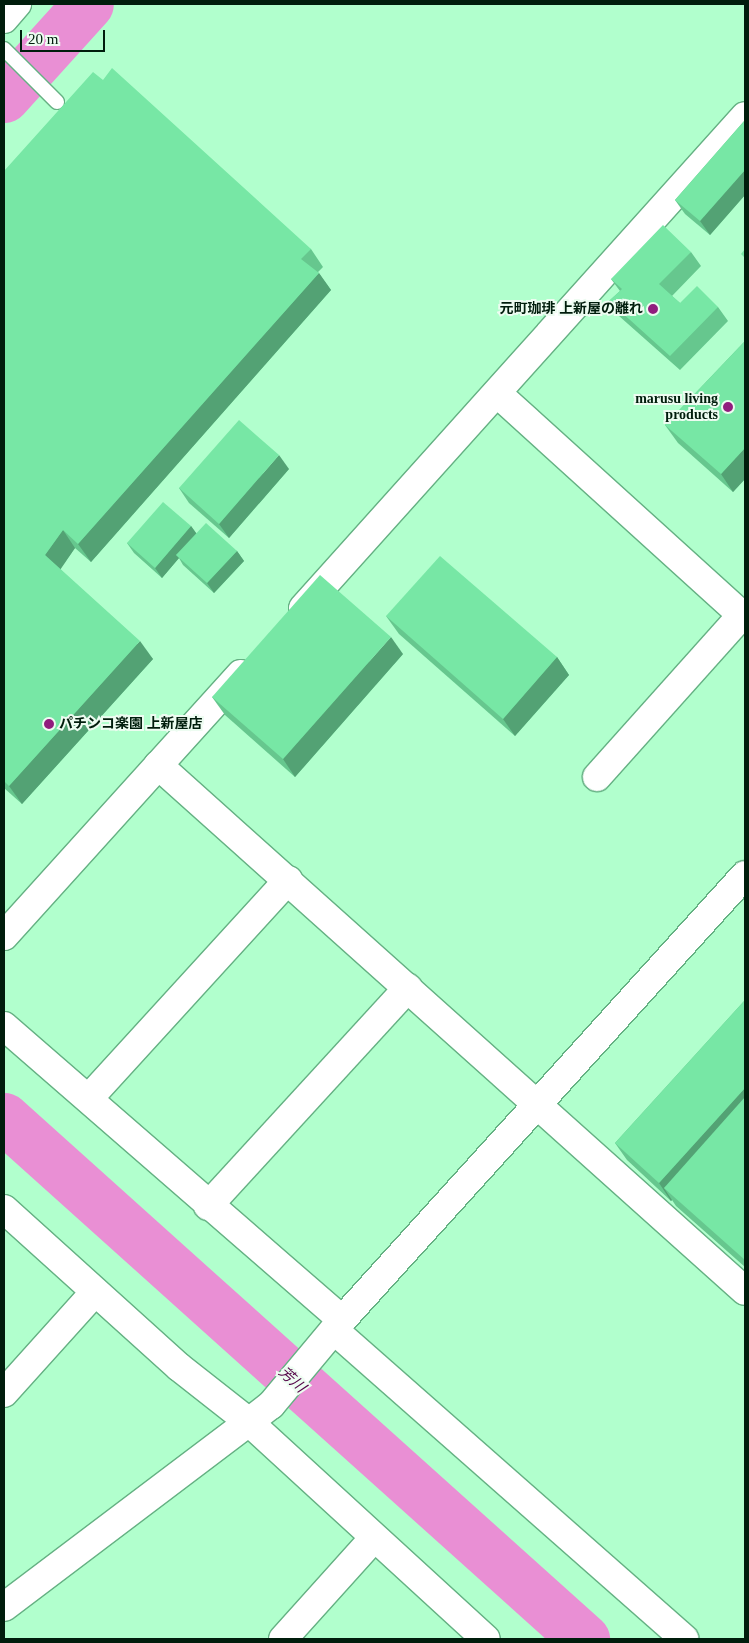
<!DOCTYPE html>
<meta charset="utf-8">
<style>
body{margin:0}
#map{position:relative;width:749px;height:1643px;overflow:hidden;background:#b1ffcd;font-family:"Times New Roman","Noto Sans JP",serif}
div>[style]{position:absolute}
.river>*{height:51px;margin:-25.5px;padding:0 25.5px;transform-origin:25.5px;border-radius:25.5px;background:#e98fd4}
.roads{filter:drop-shadow(1px 0 #65b183) drop-shadow(-1px 0 #65b183) drop-shadow(0 1px #65b183) drop-shadow(0 -1px #65b183)}
.service>*{height:14px;margin:-7px;padding:0 7px;transform-origin:7px;border-radius:7px;background:#fff}
.minor>*{height:28px;margin:-14px;padding:0 14px;transform-origin:14px;border-radius:14px;background:#fff}
.tertiary>*{height:28px;margin:-14px;padding:0 14px;transform-origin:14px;border-radius:14px;background:#fff}
.wall>*{inset:0;background:#66c78e}
.shaded-wall>*{inset:0;background:#53a274}
.building>*{inset:0;background:#77e7a5}
.dots>*{width:14px;height:14px;translate:-50% -50%;box-sizing:border-box;border:2px solid #edfcf1;border-radius:50%}
span{translate:-50% -50%;white-space:nowrap;text-align:center;line-height:1.15;-webkit-text-stroke:4px #edfcf1;paint-order:stroke}
.poi-label{font-size:14px;color:#001d0c;font-weight:700}
.right{translate:-100% -50%;text-align:right}
.left{translate:0 -50%;text-align:left}
.water-label{font-size:15px;color:#520046;font-style:italic}
.frame{position:absolute;inset:0;border:5px solid #001d0c;pointer-events:none}
.scale{position:absolute;left:20px;top:30px;width:85px;height:22px;box-sizing:border-box;border:2px solid #001d0c;border-top:0;padding-left:6px;font-size:15px;line-height:18px;white-space:nowrap;color:#001d0c;-webkit-text-stroke:4px #edfcf1;paint-order:stroke}
</style>
<div id="map">
<div class="river">
<i style="left:4px;top:97px;width:125px;rotate:-47.9deg"></i>
<i style="left:4px;top:1118px;width:780px;rotate:41.93deg"></i>
</div>
<div class="roads">
<div class="service">
<i style="left:4px;top:49px;width:75px;rotate:45deg"></i>
</div>
<div class="minor">
<i style="left:4px;top:19px;width:20px;rotate:-49deg"></i>
<i style="left:498px;top:394px;width:333px;rotate:42.2deg"></i>
<i style="left:303px;top:608px;width:661px;rotate:-48.06deg"></i>
<i style="left:158px;top:765px;width:788px;rotate:41.86deg"></i>
<i style="left:597px;top:777px;width:217px;rotate:-48.2deg"></i>
<i style="left:4px;top:936px;width:353px;rotate:-47.9deg"></i>
<i style="left:4px;top:1026px;width:448px;rotate:41deg"></i>
<i style="left:90px;top:1097px;width:294px;rotate:-47.6deg"></i>
<i style="left:208px;top:1206px;width:296px;rotate:-47.5deg"></i>
<i style="left:334px;top:1330px;width:467px;rotate:41.4deg"></i>
<i style="left:4px;top:1393px;width:136px;rotate:-48deg"></i>
<i style="left:4px;top:1607px;width:307px;rotate:-37.1deg"></i>
<i style="left:283px;top:1639px;width:136px;rotate:-48deg"></i>
</div>
<div class="tertiary">
<i style="left:4px;top:1209px;width:236px;rotate:42.1deg"></i>
<i style="left:179px;top:1367px;width:89px;rotate:38.2deg"></i>
<i style="left:249px;top:1422px;width:321px;rotate:42.5deg"></i>
<i style="left:249px;top:1422px;width:28px;rotate:-38deg"></i>
<i style="left:271px;top:1405px;width:111px;rotate:-50.1deg"></i>
<i style="left:342px;top:1320px;width:600px;rotate:-47.84deg"></i>
</div>
</div>
<div class="wall">
<i style="clip-path:polygon(745px 120px,745px 195px,710px 235px,685px 214px,675px 200px)"></i>
<i style="clip-path:polygon(4px 171px,311px 249px,323px 267px,318px 272px,331px 290px,91px 562px,75px 548px,60px 569px,153px 659px,22px 804px,4px 788px)"></i>
<i style="clip-path:polygon(691px 252px,701px 266px,672px 296px,680px 303px,718px 307px,728px 321px,680px 370px,619px 316px,609px 301px,620px 291px,611px 279px)"></i>
<i style="clip-path:polygon(745px 341px,745px 479px,733px 492px,678px 443px,665px 425px)"></i>
<i style="clip-path:polygon(289px 469px,229px 538px,189px 503px,179px 488px)"></i>
<i style="clip-path:polygon(191px 526px,197px 534px,237px 551px,244px 561px,214px 593px,183px 565px,179px 558px,162px 578px,134px 553px,127px 543px)"></i>
<i style="clip-path:polygon(386px 616px,557px 657px,569px 675px,515px 736px,399px 634px)"></i>
<i style="clip-path:polygon(403px 654px,295px 777px,225px 715px,212px 697px)"></i>
<i style="clip-path:polygon(745px 1000px,745px 1267px,676px 1206px,672px 1200px,671px 1201px,627px 1160px,615px 1143px)"></i>
</div>
<div class="shaded-wall">
<i style="clip-path:polygon(745px 170px,745px 195px,710px 235px,700px 221px)"></i>
<i style="clip-path:polygon(319px 273px,331px 290px,91px 562px,78px 544px)"></i>
<i style="clip-path:polygon(745px 448px,745px 479px,733px 492px,721px 474px)"></i>
<i style="clip-path:polygon(279px 455px,289px 469px,229px 538px,219px 524px)"></i>
<i style="clip-path:polygon(191px 526px,198px 536px,176px 555px,179px 558px,162px 578px,155px 568px)"></i>
<i style="clip-path:polygon(63px 530px,75px 548px,58px 573px,45px 555px)"></i>
<i style="clip-path:polygon(237px 551px,244px 561px,214px 593px,207px 583px)"></i>
<i style="clip-path:polygon(391px 637px,403px 654px,295px 777px,283px 759px)"></i>
<i style="clip-path:polygon(140px 641px,153px 659px,22px 804px,9px 786px)"></i>
<i style="clip-path:polygon(557px 657px,569px 675px,515px 736px,503px 719px)"></i>
<i style="clip-path:polygon(745px 1088px,745px 1119px,664px 1188px,672px 1200px,671px 1201px,659px 1183px)"></i>
</div>
<div class="building">
<i style="clip-path:polygon(112px 68px,311px 249px,301px 259px,319px 273px,78px 544px,63px 530px,45px 555px,140px 641px,9px 786px,4px 781px,4px 171px,93px 72px,103px 80px)"></i>
<i style="clip-path:polygon(745px 120px,745px 170px,700px 221px,675px 200px)"></i>
<i style="clip-path:polygon(663px 225px,691px 252px,659px 284px,680px 303px,697px 286px,718px 307px,670px 356px,609px 301px,622px 289px,611px 279px)"></i>
<i style="clip-path:polygon(745px 249px,745px 258px,741px 254px)"></i>
<i style="clip-path:polygon(745px 341px,745px 448px,721px 474px,665px 425px)"></i>
<i style="clip-path:polygon(239px 420px,279px 455px,219px 524px,179px 488px)"></i>
<i style="clip-path:polygon(163px 502px,191px 526px,155px 568px,127px 543px)"></i>
<i style="clip-path:polygon(206px 523px,237px 551px,207px 583px,176px 555px)"></i>
<i style="clip-path:polygon(440px 556px,557px 657px,503px 719px,386px 616px)"></i>
<i style="clip-path:polygon(320px 575px,391px 637px,283px 759px,212px 697px)"></i>
<i style="clip-path:polygon(745px 1000px,745px 1088px,659px 1183px,615px 1143px)"></i>
<i style="clip-path:polygon(745px 1097px,745px 1260px,664px 1188px)"></i>
</div>
<div class="dots">
<i style="left:653px;top:309px;background:#911e7e"></i>
<i style="left:728px;top:407px;background:#911e7e"></i>
<i style="left:49px;top:724px;background:#911e7e"></i>
</div>
<div class="poi-label">
<span class="right" style="left:643px;top:309px">元町珈琲 上新屋の離れ</span>
<span class="right" style="left:718px;top:407px">marusu living<br>products</span>
<span class="left" style="left:59px;top:724px">パチンコ楽園 上新屋店</span>
</div>
<div class="water-label">
<span style="left:292px;top:1380px;rotate:42deg">芳川</span>
</div>
<div class="frame"></div>
<div class="scale">20 m</div>
</div>
